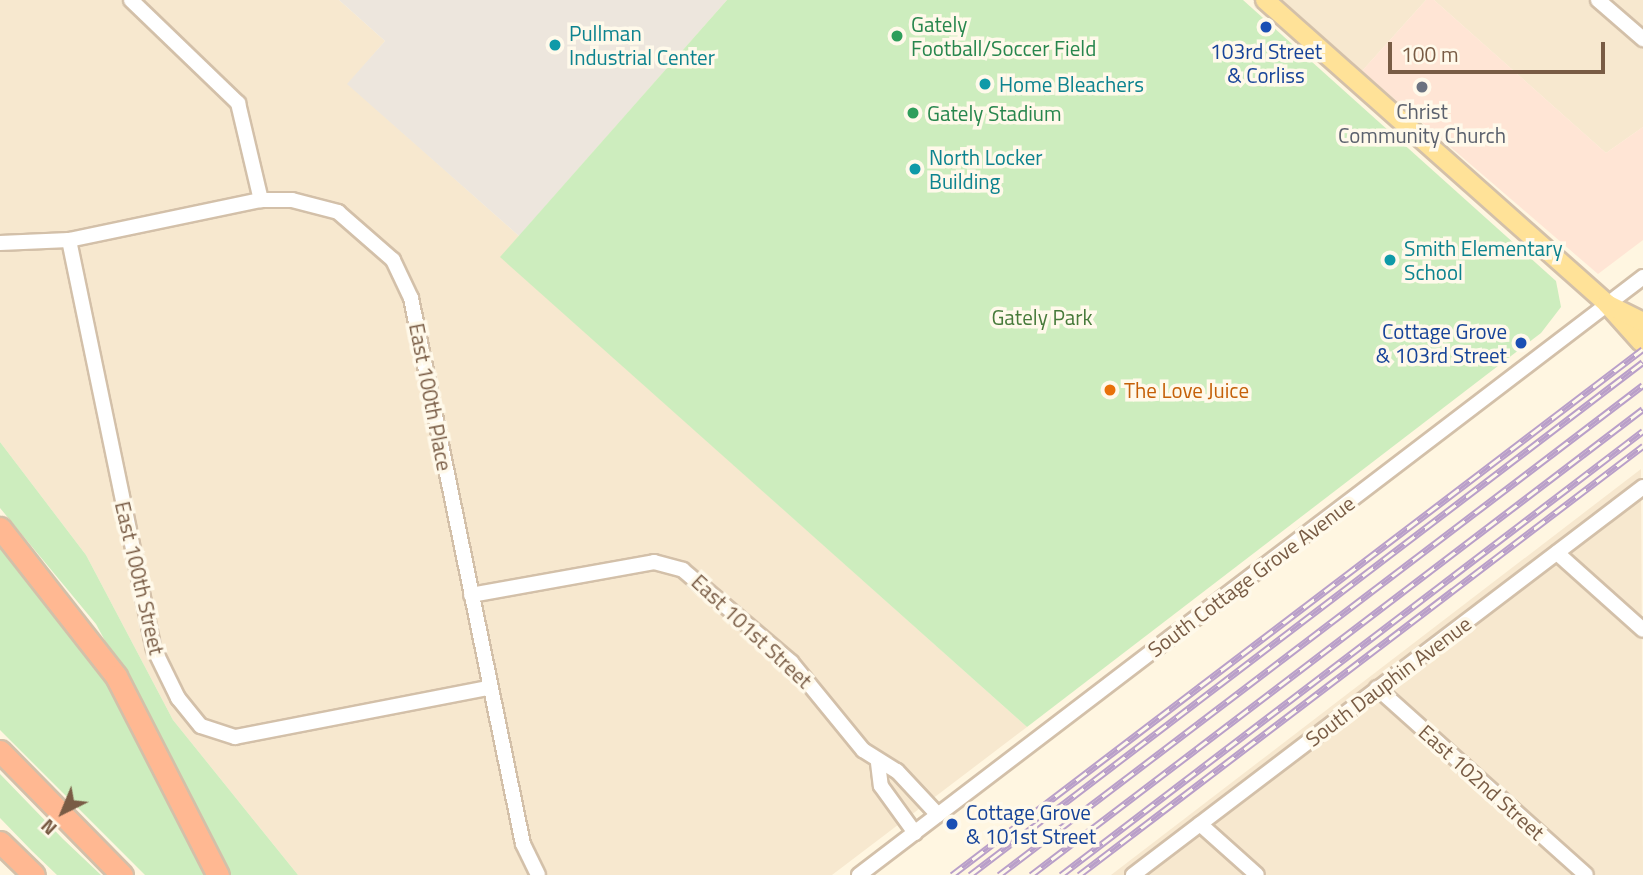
<!DOCTYPE html>
<style>
body{margin:0}
#map{position:relative;width:1643px;height:875px;overflow:hidden;background:#fff6e1;font-family:"Titillium Web",sans-serif}
div>[style]{position:absolute}
.residential>*{inset:0;background:#f7e8cf}
.commercial>*{inset:0;background:#ffe5d5}
.industrial>*{inset:0;background:#ede6dd}
.green>*{inset:0;background:#cdedbe}
.roads{filter:drop-shadow(2px 0 #d3c0a9) drop-shadow(-2px 0 #d3c0a9) drop-shadow(0 2px #d3c0a9) drop-shadow(0 -2px #d3c0a9)}
.minor>*{height:14px;margin:-7px;padding:0 7px;transform-origin:7px;border-radius:7px;background:#fff}
.major>*{height:18px;margin:-9px;padding:0 9px;transform-origin:9px;border-radius:9px;background:#ffe298}
.highway>*{height:21px;margin:-10.5px;padding:0 10.5px;transform-origin:10.5px;border-radius:10.5px;background:#ffb892}
.rail>*{height:7px;margin-top:-3.5px;transform-origin:0;background:repeating-linear-gradient(90deg,#fff9ea 0 13px,#b99fc9 0 26px);box-sizing:border-box;border-block:2px solid #b99fc9}
.dots>*{width:19px;height:19px;translate:-50% -50%;box-sizing:border-box;border:4px solid #fff9ea;border-radius:50%}
span{translate:-50% -50%;white-space:nowrap;text-align:center;line-height:1.15;-webkit-text-stroke:7px #fff9ea;paint-order:stroke}
.leisure-label{font-size:21px;color:#27864d}
.left{translate:0 -50%;text-align:left}
.culture-label{font-size:21px;color:#0d838f}
.transit-label{font-size:21px;color:#164399}
.right{translate:-100% -50%;text-align:right}
.worship-label{font-size:21px;color:#5b616d}
.park-label{font-size:21px;color:#477a3a}
.food-label{font-size:21px;color:#c56008}
.street-label{font-size:21px;color:#795c45}
.north{position:absolute;left:28px;top:777px;width:70px;height:70px;-webkit-text-stroke:5px #fff9ea;paint-order:stroke;rotate:223deg;font-size:19px;font-weight:700;line-height:28px;text-align:center;color:#795c45}
.north::after{content:'';display:block;margin:auto;width:24px;height:32px;background:#795c45;clip-path:polygon(50% 0,100% 100%,50% 72%,0 100%)}
.scale{position:absolute;left:1388px;top:42px;width:217px;height:32px;box-sizing:border-box;border:4px solid #795c45;border-top:0;padding-left:9px;font-size:21px;line-height:24px;white-space:nowrap;color:#795c45;-webkit-text-stroke:5px #fff9ea;paint-order:stroke}
</style>
<div id="map">
<div class="residential">
<i style="clip-path:polygon(0 0,339px 0,385px 41px,348px 84px,519px 236px,501px 257px,1027px 727px,832px 875px,298px 875px,173px 720px,86px 555px,0 442px)"></i>
<i style="clip-path:polygon(1281px 0,1426px 0,1362px 71px)"></i>
<i style="clip-path:polygon(1434px 0,1643px 0,1643px 127px,1606px 153px)"></i>
<i style="clip-path:polygon(1641px 469px,1643px 875px,1111px 875px)"></i>
</div>
<div class="commercial">
<i style="clip-path:polygon(1426px 0,1434px 0,1606px 153px,1643px 127px,1643px 240px,1598px 274px,1362px 71px)"></i>
</div>
<div class="industrial">
<i style="clip-path:polygon(339px 0,727px 0,519px 236px,347px 84px,385px 41px)"></i>
</div>
<div class="green">
<i style="clip-path:polygon(727px 0,1243px 0,1556px 281px,1561px 307px,1541px 333px,1027px 727px,500px 257px)"></i>
<i style="clip-path:polygon(0 442px,86px 555px,173px 720px,298px 875px,231px 875px,96px 624px,0 508px)"></i>
<i style="clip-path:polygon(0 545px,103px 677px,206px 875px,145px 875px,0 730px)"></i>
<i style="clip-path:polygon(0 774px,63px 839px,101px 875px,57px 875px,32px 851px,0 818px)"></i>
</div>
<div class="roads">
<div class="minor">
<i style="left:131px;top:0;width:149px;rotate:43.9deg"></i>
<i style="left:238px;top:103px;width:100px;rotate:76.7deg"></i>
<i style="left:1598px;top:0;width:60px;rotate:40.9deg"></i>
<i style="left:69px;top:240px;width:196px;rotate:-11.8deg"></i>
<i style="left:261px;top:200px;width:31px"></i>
<i style="left:292px;top:200px;width:48px;rotate:14.6deg"></i>
<i style="left:338px;top:212px;width:73px;rotate:41.1deg"></i>
<i style="left:393px;top:260px;width:42px;rotate:64.7deg"></i>
<i style="left:411px;top:298px;width:557px;rotate:78.41deg"></i>
<i style="left:523px;top:844px;width:34px;rotate:64deg"></i>
<i style="left:0;top:243px;width:69px;rotate:-2.5deg"></i>
<i style="left:69px;top:240px;width:418px;rotate:78.3deg"></i>
<i style="left:154px;top:649px;width:55px;rotate:63.9deg"></i>
<i style="left:178px;top:698px;width:36px;rotate:51deg"></i>
<i style="left:201px;top:726px;width:36px;rotate:18deg"></i>
<i style="left:235px;top:737px;width:258px;rotate:-11deg"></i>
<i style="left:1557px;top:553px;width:115px;rotate:41.8deg"></i>
<i style="left:471px;top:595px;width:186px;rotate:-10.2deg"></i>
<i style="left:654px;top:562px;width:30px;rotate:15deg"></i>
<i style="left:683px;top:570px;width:142px;rotate:40.4deg"></i>
<i style="left:791px;top:662px;width:114px;rotate:50.7deg"></i>
<i style="left:863px;top:750px;width:40px;rotate:32deg"></i>
<i style="left:897px;top:771px;width:60px;rotate:47deg"></i>
<i style="left:1377px;top:688px;width:280px;rotate:41.8deg"></i>
<i style="left:878px;top:763px;width:23px;rotate:83deg"></i>
<i style="left:881px;top:786px;width:58px;rotate:54.1deg"></i>
<i style="left:1200px;top:824px;width:76px;rotate:41.8deg"></i>
<i style="left:859px;top:875px;width:986px;rotate:-37.33deg"></i>
<i style="left:1133px;top:875px;width:641px;rotate:-37.26deg"></i>
</div>
<div class="major">
<i style="left:1265px;top:0;width:458px;rotate:41.6deg"></i>
<i style="left:1607px;top:304px;width:51px;rotate:48.2deg"></i>
<i style="left:1607px;top:304px;width:40px;rotate:26.6deg"></i>
</div>
<div class="highway">
<i style="left:0;top:528px;width:188px;rotate:51.9deg"></i>
<i style="left:116px;top:676px;width:224px;rotate:62.9deg"></i>
<i style="left:0;top:751px;width:174px;rotate:45.5deg"></i>
<i style="left:0;top:842px;width:47px;rotate:44.1deg"></i>
</div>
</div>
<div class="rail">
<i style="left:952px;top:875px;width:868px;rotate:-37.28deg"></i>
<i style="left:970px;top:875px;width:846px;rotate:-37.32deg"></i>
<i style="left:999px;top:875px;width:809px;rotate:-37.27deg"></i>
<i style="left:1031px;top:875px;width:769px;rotate:-37.29deg"></i>
<i style="left:1061px;top:875px;width:732px;rotate:-37.34deg"></i>
<i style="left:1079px;top:875px;width:709px;rotate:-37.26deg"></i>
</div>
<div class="dots">
<i style="left:1266px;top:27px;background:#1a4fb4"></i>
<i style="left:897px;top:36px;background:#2e9e5b"></i>
<i style="left:555px;top:45px;background:#0f9aa8"></i>
<i style="left:985px;top:84px;background:#0f9aa8"></i>
<i style="left:1422px;top:87px;background:#6b7280"></i>
<i style="left:913px;top:113px;background:#2e9e5b"></i>
<i style="left:915px;top:169px;background:#0f9aa8"></i>
<i style="left:1390px;top:260px;background:#0f9aa8"></i>
<i style="left:1521px;top:343px;background:#1a4fb4"></i>
<i style="left:1110px;top:390px;background:#e8710a"></i>
<i style="left:952px;top:824px;background:#1a4fb4"></i>
</div>
<div class="leisure-label">
<span class="left" style="left:911px;top:36px">Gately<br>Football/Soccer Field</span>
<span class="left" style="left:927px;top:113px">Gately Stadium</span>
</div>
<div class="culture-label">
<span class="left" style="left:569px;top:45px">Pullman<br>Industrial Center</span>
<span class="left" style="left:999px;top:84px">Home Bleachers</span>
<span class="left" style="left:929px;top:169px">North Locker<br>Building</span>
<span class="left" style="left:1404px;top:260px">Smith Elementary<br>School</span>
</div>
<div class="transit-label">
<span style="left:1266px;top:63px">103rd Street<br>&amp; Corliss</span>
<span class="right" style="left:1507px;top:343px">Cottage Grove<br>&amp; 103rd Street</span>
<span class="left" style="left:966px;top:824px">Cottage Grove<br>&amp; 101st Street</span>
</div>
<div class="worship-label">
<span style="left:1422px;top:123px">Christ<br>Community Church</span>
</div>
<div class="park-label">
<span style="left:1042px;top:317px">Gately Park</span>
</div>
<div class="food-label">
<span class="left" style="left:1124px;top:390px">The Love Juice</span>
</div>
<div class="street-label">
<span style="left:431px;top:397px;rotate:79deg">East 100th Place</span>
<span style="left:1251px;top:576px;rotate:-37deg">South Cottage Grove Avenue</span>
<span style="left:140px;top:578px;rotate:77deg">East 100th Street</span>
<span style="left:752px;top:631px;rotate:43deg">East 101st Street</span>
<span style="left:1388px;top:681px;rotate:-37deg">South Dauphin Avenue</span>
<span style="left:1482px;top:782px;rotate:42deg">East 102nd Street</span>
</div>
<div class="north">N</div>
<div class="scale">100 m</div>
</div>
